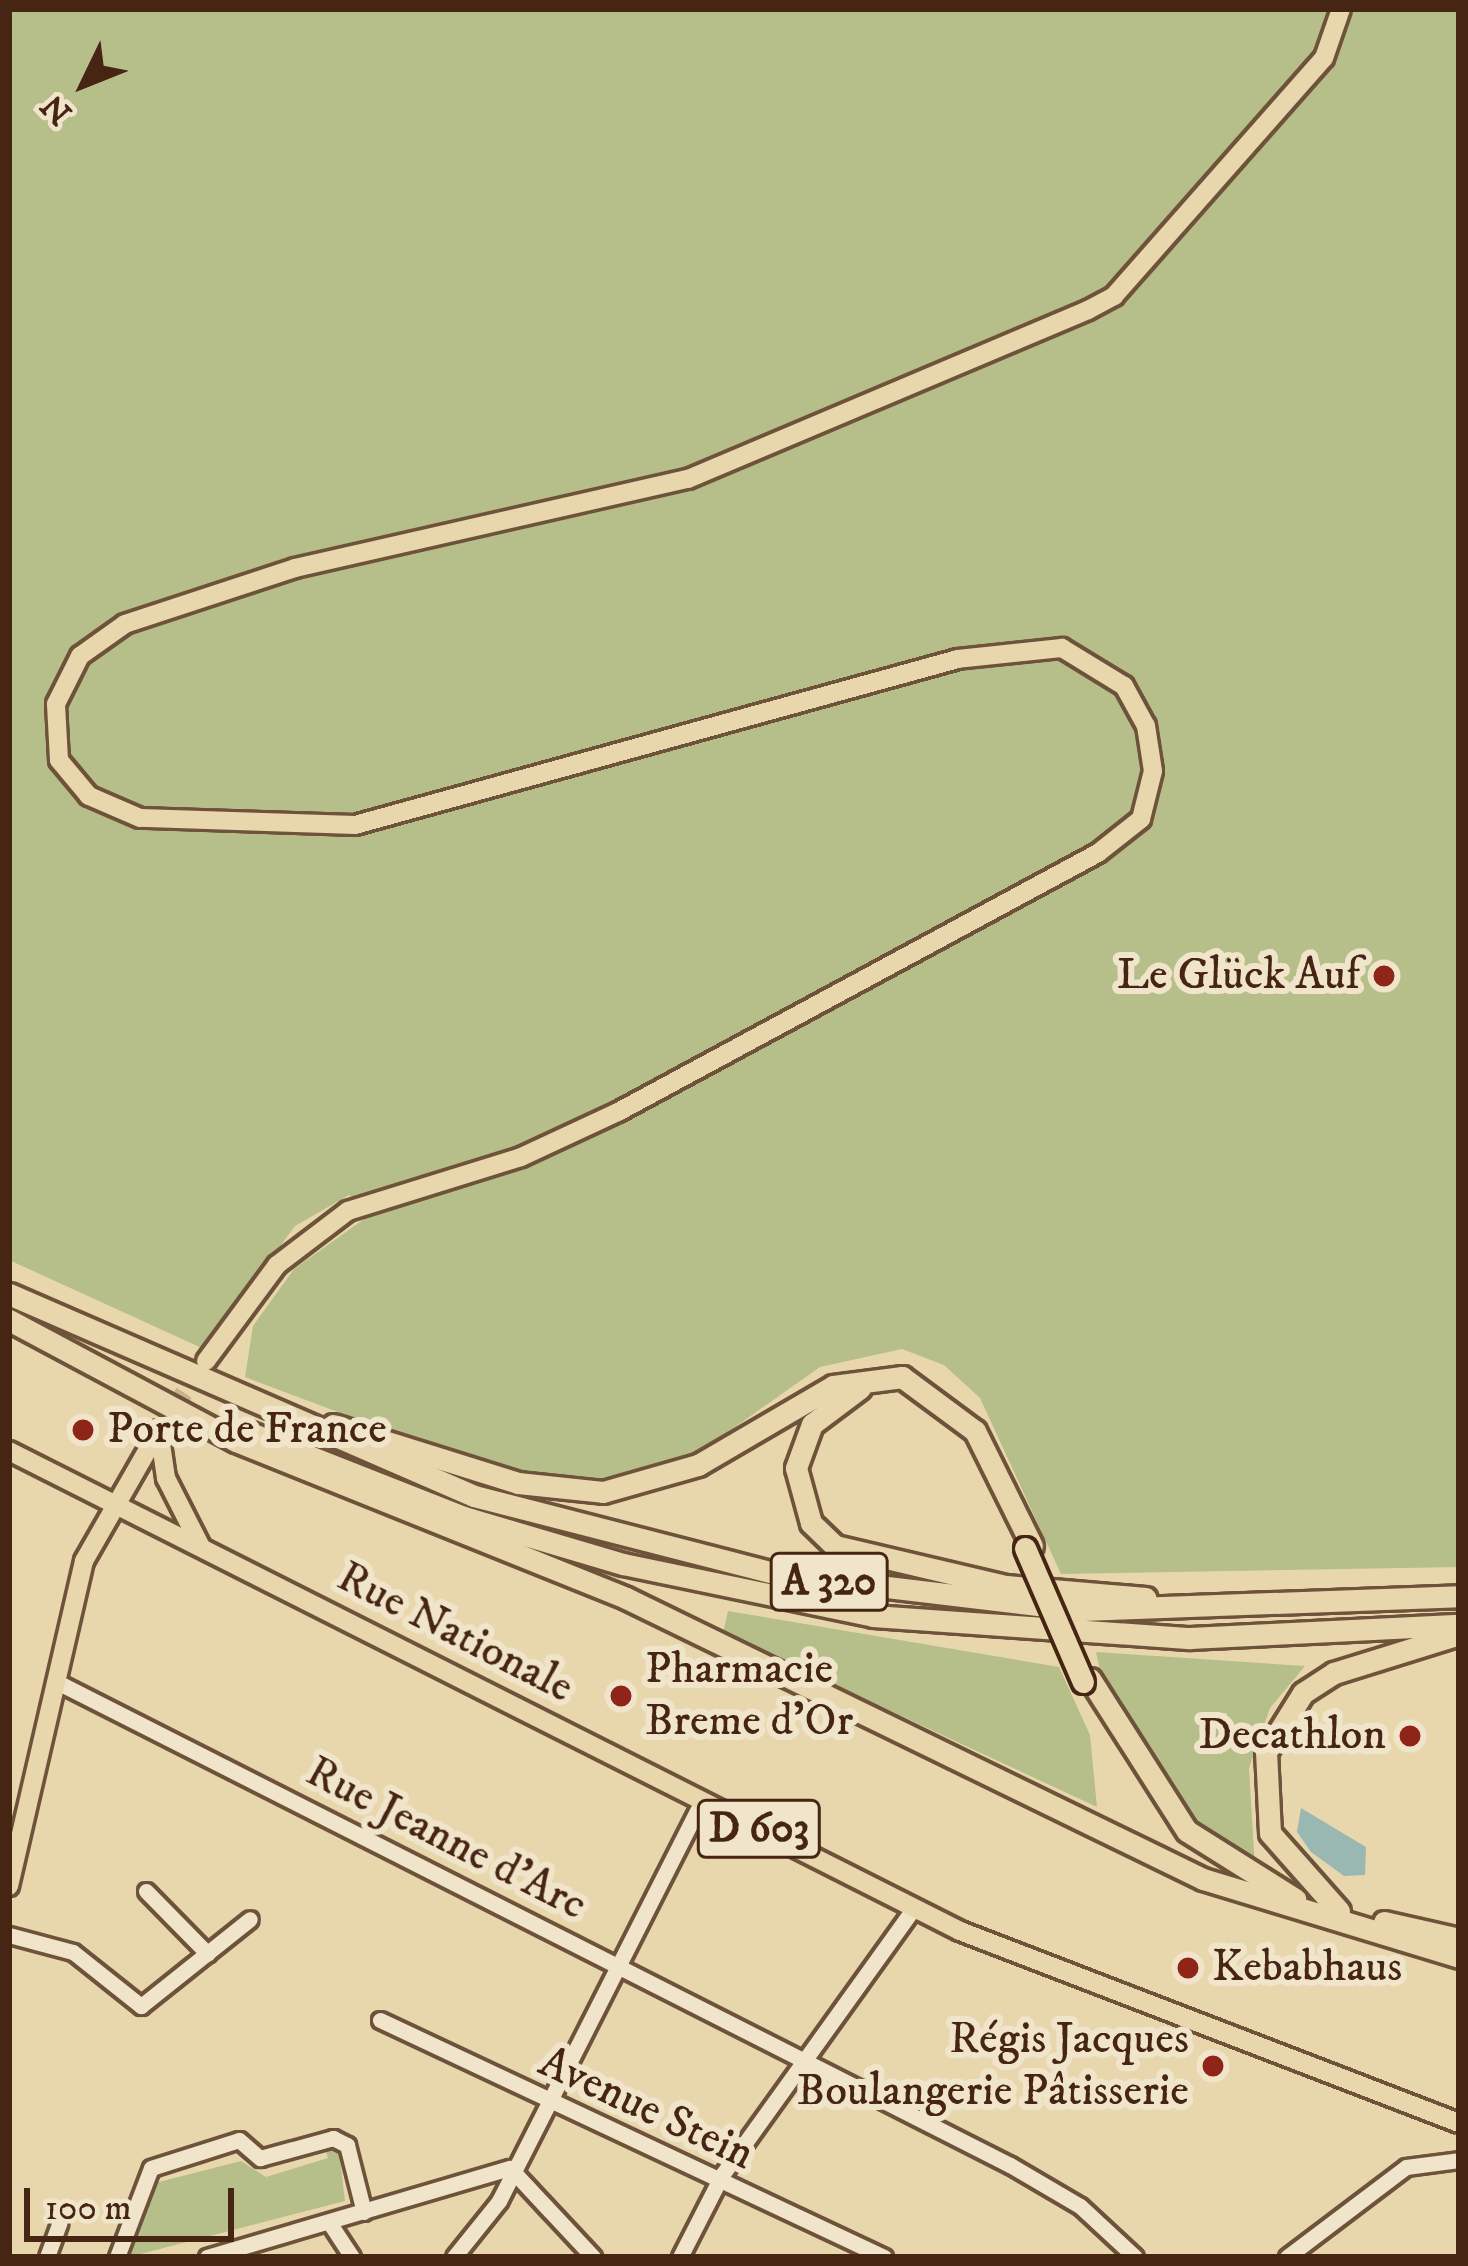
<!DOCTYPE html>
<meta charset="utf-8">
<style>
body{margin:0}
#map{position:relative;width:1468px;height:2266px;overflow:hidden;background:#e8d7ad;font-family:"IM FELL DW Pica",serif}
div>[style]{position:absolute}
.green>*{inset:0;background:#b6be8a}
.water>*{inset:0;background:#99b8b2}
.major-tunnel>*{height:18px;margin-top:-9px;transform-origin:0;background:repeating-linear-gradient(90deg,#c8b38e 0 18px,transparent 0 27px)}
.roads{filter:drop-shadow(3px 0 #6e523a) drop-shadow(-3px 0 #6e523a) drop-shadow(0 3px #6e523a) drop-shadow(0 -3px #6e523a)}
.minor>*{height:15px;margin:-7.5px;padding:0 7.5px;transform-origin:7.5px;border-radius:7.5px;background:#f0e5ca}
.major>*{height:18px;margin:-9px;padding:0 9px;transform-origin:9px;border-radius:9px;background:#e8d7ad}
.highway>*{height:21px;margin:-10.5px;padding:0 10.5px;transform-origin:10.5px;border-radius:10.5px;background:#e8d7ad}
.bridges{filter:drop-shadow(3px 0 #462513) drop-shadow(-3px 0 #462513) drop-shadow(0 3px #462513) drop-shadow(0 -3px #462513)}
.highway-bridge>*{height:21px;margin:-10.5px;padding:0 10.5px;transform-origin:10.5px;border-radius:10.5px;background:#e8d7ad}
.dots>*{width:33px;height:33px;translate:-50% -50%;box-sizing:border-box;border:6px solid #f0e5ca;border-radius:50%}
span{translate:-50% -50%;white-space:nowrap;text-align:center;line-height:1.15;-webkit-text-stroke:12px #f0e5ca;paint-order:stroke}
.shield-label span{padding:3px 9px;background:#f0e5ca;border:3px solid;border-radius:9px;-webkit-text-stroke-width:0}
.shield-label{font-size:42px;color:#462513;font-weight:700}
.poi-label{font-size:45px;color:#462513}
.right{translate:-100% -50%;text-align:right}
.left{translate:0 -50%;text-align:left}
.street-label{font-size:45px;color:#462513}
.frame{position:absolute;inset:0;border:12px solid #462513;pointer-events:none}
.north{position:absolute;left:24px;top:24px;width:120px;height:120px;-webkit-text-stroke:9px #f0e5ca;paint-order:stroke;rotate:227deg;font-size:33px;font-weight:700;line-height:48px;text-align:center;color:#462513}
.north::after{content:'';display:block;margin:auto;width:42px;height:54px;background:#462513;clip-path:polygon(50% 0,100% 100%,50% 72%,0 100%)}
.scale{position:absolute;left:24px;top:2188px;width:210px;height:54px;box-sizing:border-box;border:6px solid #462513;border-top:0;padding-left:15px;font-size:36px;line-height:42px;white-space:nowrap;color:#462513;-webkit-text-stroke:9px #f0e5ca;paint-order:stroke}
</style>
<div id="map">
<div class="green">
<i style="clip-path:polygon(9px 9px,1459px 9px,1459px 1567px,1061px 1574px,980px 1398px,944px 1365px,902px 1349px,820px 1367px,670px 1473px,582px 1486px,495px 1471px,245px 1377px,253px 1326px,294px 1269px,374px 1212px,349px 1195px,295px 1226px,204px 1349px,9px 1260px)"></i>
<i style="clip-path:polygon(728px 1611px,1059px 1667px,1090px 1735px,1097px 1807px,723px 1633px)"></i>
<i style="clip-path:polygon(1096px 1652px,1305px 1666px,1270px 1708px,1249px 1768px,1255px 1868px,1182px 1812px,1106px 1698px)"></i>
<i style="clip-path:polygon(325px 2149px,339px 2152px,345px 2201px,129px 2257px,155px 2183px,241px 2161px,266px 2177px,328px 2158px)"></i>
</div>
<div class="water">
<i style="clip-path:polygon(1301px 1808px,1366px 1847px,1365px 1875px,1344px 1876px,1311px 1852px,1297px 1832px)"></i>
</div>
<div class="major-tunnel">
<i style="left:159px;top:1430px;width:78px;rotate:-55.9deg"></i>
</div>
<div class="roads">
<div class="minor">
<i style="left:55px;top:1681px;width:1071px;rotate:26.88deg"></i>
<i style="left:1010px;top:2165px;width:81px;rotate:30.4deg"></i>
<i style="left:1080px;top:2206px;width:75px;rotate:42.8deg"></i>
<i style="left:146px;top:1891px;width:88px;rotate:45.5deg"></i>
<i style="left:9px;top:1935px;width:66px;rotate:14.9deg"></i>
<i style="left:73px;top:1952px;width:87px;rotate:38.5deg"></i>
<i style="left:141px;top:2006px;width:139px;rotate:-38.6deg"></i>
<i style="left:380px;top:2020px;width:557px;rotate:25.18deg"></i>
<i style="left:329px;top:2222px;width:42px;rotate:56.7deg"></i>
<i style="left:47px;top:2257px;width:37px;rotate:-70deg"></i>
<i style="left:117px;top:2257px;width:95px;rotate:-69.1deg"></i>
<i style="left:151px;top:2168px;width:92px;rotate:-17.7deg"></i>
<i style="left:239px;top:2140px;width:28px;rotate:41deg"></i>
<i style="left:260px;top:2158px;width:76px;rotate:-15.3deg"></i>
<i style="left:333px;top:2138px;width:16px;rotate:27deg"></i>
<i style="left:347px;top:2145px;width:69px;rotate:75.8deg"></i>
<i style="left:207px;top:2257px;width:316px;rotate:-16.4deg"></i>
<i style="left:510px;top:2168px;width:122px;rotate:47deg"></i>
<i style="left:454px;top:2257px;width:72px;rotate:-51.2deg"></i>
<i style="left:499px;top:2201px;width:449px;rotate:-63.1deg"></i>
<i style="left:680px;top:2257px;width:92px;rotate:-62.9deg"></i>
<i style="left:722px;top:2175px;width:327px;rotate:-54.3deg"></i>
<i style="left:1287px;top:2257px;width:149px;rotate:-37.1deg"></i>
<i style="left:1406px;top:2167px;width:53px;rotate:-7.5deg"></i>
</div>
<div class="major">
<i style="left:206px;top:1361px;width:119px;rotate:-53.5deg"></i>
<i style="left:277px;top:1265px;width:89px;rotate:-37.3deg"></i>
<i style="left:348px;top:1211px;width:181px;rotate:-17.3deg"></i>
<i style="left:521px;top:1157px;width:107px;rotate:-24.9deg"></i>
<i style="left:618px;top:1112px;width:545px;rotate:-28.35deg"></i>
<i style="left:1098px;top:853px;width:55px;rotate:-38.3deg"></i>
<i style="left:1141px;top:819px;width:49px;rotate:-76deg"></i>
<i style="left:1153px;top:771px;width:46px;rotate:-98.8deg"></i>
<i style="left:1146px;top:726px;width:46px;rotate:-118.8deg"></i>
<i style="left:1124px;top:686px;width:73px;rotate:-148.5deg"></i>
<i style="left:1062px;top:648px;width:105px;rotate:174deg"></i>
<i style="left:958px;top:659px;width:625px;rotate:164.61deg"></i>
<i style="left:355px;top:825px;width:215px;rotate:-178.1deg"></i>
<i style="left:140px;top:818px;width:56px;rotate:-156.7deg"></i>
<i style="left:89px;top:796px;width:47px;rotate:-129.8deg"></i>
<i style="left:59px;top:760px;width:56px;rotate:-93.1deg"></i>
<i style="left:56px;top:704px;width:54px;rotate:-63.4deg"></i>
<i style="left:80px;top:656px;width:55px;rotate:-35.4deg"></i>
<i style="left:125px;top:624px;width:179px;rotate:-18.2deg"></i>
<i style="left:295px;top:568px;width:403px;rotate:-12.8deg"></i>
<i style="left:688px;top:479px;width:434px;rotate:-22.9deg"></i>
<i style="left:1088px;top:310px;width:30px;rotate:-28deg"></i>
<i style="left:1114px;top:296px;width:317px;rotate:-48.6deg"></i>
<i style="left:1324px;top:58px;width:52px;rotate:-70.9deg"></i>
<i style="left:159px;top:1430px;width:49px;rotate:81.7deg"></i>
<i style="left:166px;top:1478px;width:77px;rotate:63.1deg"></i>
<i style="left:9px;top:1451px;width:1065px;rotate:26.78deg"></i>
<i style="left:960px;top:1931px;width:535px;rotate:21.05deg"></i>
<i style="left:9px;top:1886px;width:334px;rotate:-77deg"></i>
<i style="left:84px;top:1561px;width:151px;rotate:-60.2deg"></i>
</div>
<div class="highway">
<i style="left:9px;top:1294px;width:507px;rotate:23.48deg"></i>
<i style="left:474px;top:1496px;width:314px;rotate:14.4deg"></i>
<i style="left:778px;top:1574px;width:306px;rotate:6.8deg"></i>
<i style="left:1082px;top:1610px;width:377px;rotate:-2.1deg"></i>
<i style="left:9px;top:1320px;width:257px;rotate:28.1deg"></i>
<i style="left:236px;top:1441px;width:420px;rotate:21.9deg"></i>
<i style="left:626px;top:1598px;width:642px;rotate:25.97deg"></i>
<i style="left:1203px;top:1879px;width:268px;rotate:16.9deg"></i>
<i style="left:860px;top:1388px;width:60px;rotate:143.1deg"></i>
<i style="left:812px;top:1424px;width:47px;rotate:110deg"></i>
<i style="left:796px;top:1468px;width:57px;rotate:74.7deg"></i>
<i style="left:811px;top:1523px;width:33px;rotate:44deg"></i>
<i style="left:835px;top:1546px;width:176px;rotate:13.2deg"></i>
<i style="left:1006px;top:1586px;width:140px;rotate:4.9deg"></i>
<i style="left:333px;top:1425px;width:194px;rotate:17.4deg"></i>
<i style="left:518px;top:1483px;width:85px;rotate:6deg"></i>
<i style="left:603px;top:1492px;width:99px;rotate:-15.9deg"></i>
<i style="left:698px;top:1465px;width:156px;rotate:-30.3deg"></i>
<i style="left:833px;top:1386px;width:70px;rotate:-7.4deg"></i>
<i style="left:902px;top:1377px;width:91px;rotate:36.5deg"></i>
<i style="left:975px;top:1431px;width:128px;rotate:63.6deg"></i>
<i style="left:248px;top:1432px;width:232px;rotate:21.5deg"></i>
<i style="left:464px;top:1517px;width:166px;rotate:16.5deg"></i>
<i style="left:623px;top:1564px;width:255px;rotate:11.7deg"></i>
<i style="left:873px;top:1616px;width:318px;rotate:4deg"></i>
<i style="left:1190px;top:1638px;width:269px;rotate:-2.8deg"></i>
<i style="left:1090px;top:1679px;width:180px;rotate:57.5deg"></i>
<i style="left:1187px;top:1831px;width:128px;rotate:32.2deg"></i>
<i style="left:1339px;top:1911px;width:104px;rotate:-131.5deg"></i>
<i style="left:1270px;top:1833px;width:81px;rotate:-92.8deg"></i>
<i style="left:1266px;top:1752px;width:70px;rotate:-57.9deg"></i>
<i style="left:1303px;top:1693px;width:37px;rotate:-33deg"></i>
<i style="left:1334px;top:1673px;width:131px;rotate:-17.3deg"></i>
<i style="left:1384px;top:1922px;width:77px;rotate:12.8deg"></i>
</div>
</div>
<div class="bridges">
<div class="highway-bridge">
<i style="left:1025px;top:1548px;width:146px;rotate:66.6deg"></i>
</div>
</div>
<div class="dots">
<i style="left:1384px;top:976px;background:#8f2418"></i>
<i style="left:83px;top:1430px;background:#8f2418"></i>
<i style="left:621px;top:1696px;background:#8f2418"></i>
<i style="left:1410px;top:1736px;background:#8f2418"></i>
<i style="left:1188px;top:1968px;background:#8f2418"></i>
<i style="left:1213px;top:2066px;background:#8f2418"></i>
</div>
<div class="shield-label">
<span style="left:829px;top:1582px">A 320</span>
<span style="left:759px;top:1829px">D 603</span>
</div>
<div class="poi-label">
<span class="right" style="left:1360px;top:976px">Le Glück Auf</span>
<span class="left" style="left:107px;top:1430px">Porte de France</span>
<span class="left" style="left:645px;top:1696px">Pharmacie<br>Breme d'Or</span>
<span class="right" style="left:1386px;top:1736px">Decathlon</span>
<span class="left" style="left:1212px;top:1968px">Kebabhaus</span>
<span class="right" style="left:1189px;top:2066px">Régis Jacques<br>Boulangerie Pâtisserie</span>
</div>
<div class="street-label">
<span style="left:455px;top:1633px;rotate:27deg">Rue Nationale</span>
<span style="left:446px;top:1839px;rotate:27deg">Rue Jeanne d'Arc</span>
<span style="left:646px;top:2109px;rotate:25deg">Avenue Stein</span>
</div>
<div class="frame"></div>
<div class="north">N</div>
<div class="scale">100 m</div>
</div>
